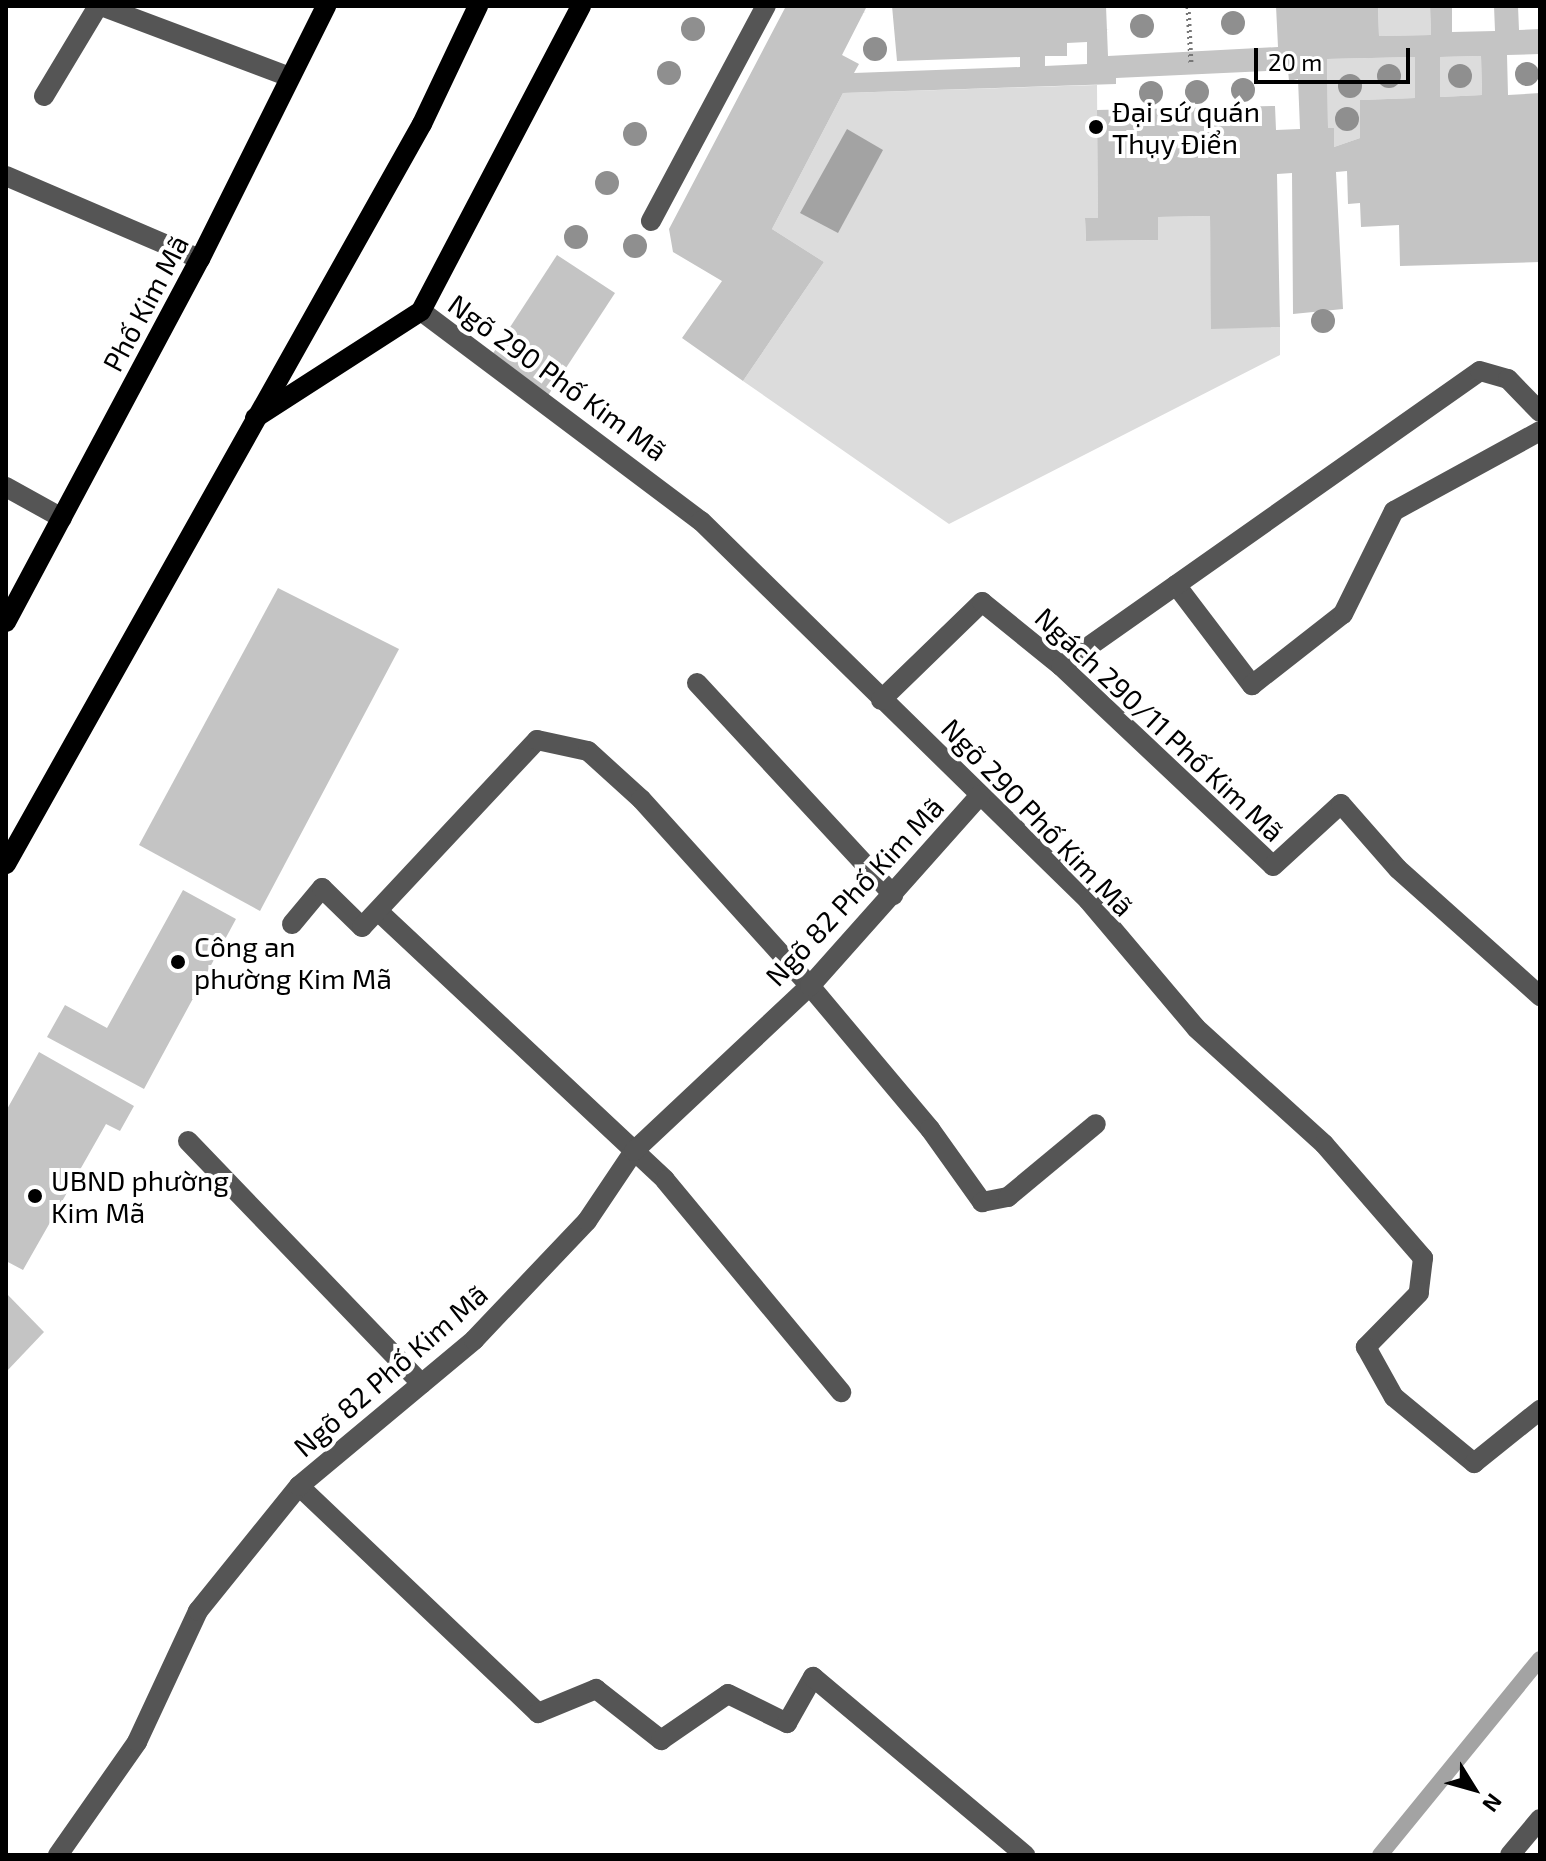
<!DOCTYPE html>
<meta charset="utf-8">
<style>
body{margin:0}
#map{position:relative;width:1546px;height:1861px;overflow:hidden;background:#fff;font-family:"Exo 2",sans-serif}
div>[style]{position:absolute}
.green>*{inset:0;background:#dcdcdc}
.water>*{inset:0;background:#a3a3a3}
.stream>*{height:16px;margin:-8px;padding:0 8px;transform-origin:8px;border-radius:8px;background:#a3a3a3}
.building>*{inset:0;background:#c4c4c4}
.path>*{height:5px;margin-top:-2.5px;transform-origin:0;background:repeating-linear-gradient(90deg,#777 0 2px,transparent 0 6px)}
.minor>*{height:20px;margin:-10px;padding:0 10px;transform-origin:10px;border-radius:10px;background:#555}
.major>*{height:20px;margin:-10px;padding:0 10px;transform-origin:10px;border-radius:10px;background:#000}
.trees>*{width:24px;height:24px;margin:-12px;border-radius:50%;background:#8f8f8f}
.dots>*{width:22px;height:22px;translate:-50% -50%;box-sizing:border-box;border:4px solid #fff;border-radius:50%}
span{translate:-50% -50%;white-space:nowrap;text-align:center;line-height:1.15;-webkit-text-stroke:8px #fff;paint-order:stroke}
.poi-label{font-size:28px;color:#000}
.left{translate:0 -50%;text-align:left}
.street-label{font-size:28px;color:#000}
.frame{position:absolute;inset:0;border:8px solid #000;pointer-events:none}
.north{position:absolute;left:1434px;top:1749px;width:80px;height:80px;-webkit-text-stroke:6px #fff;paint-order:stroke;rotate:127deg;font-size:22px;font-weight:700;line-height:32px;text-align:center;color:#000}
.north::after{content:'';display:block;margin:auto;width:28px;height:36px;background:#000;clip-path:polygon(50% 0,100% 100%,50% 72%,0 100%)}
.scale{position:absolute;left:1254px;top:48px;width:156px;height:36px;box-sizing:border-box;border:4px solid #000;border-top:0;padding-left:10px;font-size:24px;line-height:28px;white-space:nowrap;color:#000;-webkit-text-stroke:6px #fff;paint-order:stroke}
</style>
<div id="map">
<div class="green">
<i style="clip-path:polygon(1378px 6px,1430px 6px,1431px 35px,1379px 36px)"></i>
<i style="clip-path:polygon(1481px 56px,1482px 95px,1440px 97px,1440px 57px)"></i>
<i style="clip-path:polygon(1415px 57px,1415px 98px,1360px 100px,1360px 138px,1334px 147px,1334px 128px,1328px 128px,1327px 59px)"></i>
<i style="clip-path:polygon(1097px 85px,1098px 218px,1085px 219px,1086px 241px,1158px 240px,1158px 217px,1210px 216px,1212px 328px,1280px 327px,1280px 355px,949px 524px,743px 381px,824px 262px,772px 229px,843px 93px)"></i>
</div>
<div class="water">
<i style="clip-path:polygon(847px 129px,883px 150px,838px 233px,800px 213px)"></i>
</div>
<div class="stream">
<i style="left:1380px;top:1855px;width:253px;rotate:-50.8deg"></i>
</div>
<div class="building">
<i style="clip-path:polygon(evenodd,786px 6px,867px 6px,842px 55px,859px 64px,854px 73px,1020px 67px,1020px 57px,897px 61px,892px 6px,1106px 6px,1108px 56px,1278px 47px,1276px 6px,1378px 6px,1379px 36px,1431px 35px,1430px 6px,1452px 6px,1452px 32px,1495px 31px,1494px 6px,1518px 6px,1519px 30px,1540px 29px,1540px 54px,1507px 55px,1508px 95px,1540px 93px,1540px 262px,1400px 266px,1399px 225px,1361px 227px,1360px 203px,1348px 204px,1347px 171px,1336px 172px,1343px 309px,1293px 314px,1292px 173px,1277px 174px,1280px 327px,1211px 329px,1210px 216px,1158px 217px,1158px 240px,1086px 241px,1085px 218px,1098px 218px,1097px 110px,1275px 106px,1276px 130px,1300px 129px,1298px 79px,1289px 81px,1288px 70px,1116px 78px,1116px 84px,843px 93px,772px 229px,824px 262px,743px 381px,682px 338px,722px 281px,673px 252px,669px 229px,786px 6px,1087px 42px,1087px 64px,1045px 66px,1045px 56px,1067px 56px,1067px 43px,1087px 42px,786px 6px,1481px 56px,1482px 95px,1440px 97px,1440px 57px,1481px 56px,786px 6px,1415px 57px,1415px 98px,1360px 100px,1360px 138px,1334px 147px,1334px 128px,1328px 128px,1327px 59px,1415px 57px)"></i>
<i style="clip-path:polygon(557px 255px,615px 293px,547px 397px,490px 358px)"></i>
<i style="clip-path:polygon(278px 588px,399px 649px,260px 911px,139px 845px)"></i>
<i style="clip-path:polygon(183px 890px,236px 919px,144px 1089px,47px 1037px,65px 1005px,107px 1028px)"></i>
<i style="clip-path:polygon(39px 1052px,134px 1106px,120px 1131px,106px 1124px,23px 1270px,6px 1261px,6px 1111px)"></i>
<i style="clip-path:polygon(6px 1293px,44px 1332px,6px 1372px)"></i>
</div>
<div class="path">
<i style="left:1188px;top:6px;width:57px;rotate:87deg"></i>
</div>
<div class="minor">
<i style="left:101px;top:6px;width:202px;rotate:20.6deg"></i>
<i style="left:44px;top:96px;width:105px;rotate:-59deg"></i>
<i style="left:6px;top:176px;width:211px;rotate:23.2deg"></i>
<i style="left:651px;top:221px;width:244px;rotate:-61.9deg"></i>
<i style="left:421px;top:311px;width:350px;rotate:36.9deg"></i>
<i style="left:701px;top:521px;width:542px;rotate:44.4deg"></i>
<i style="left:1088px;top:900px;width:167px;rotate:49.8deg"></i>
<i style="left:1196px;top:1028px;width:173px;rotate:42.2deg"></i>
<i style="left:1324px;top:1144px;width:151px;rotate:49deg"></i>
<i style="left:1423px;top:1258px;width:35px;rotate:97deg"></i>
<i style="left:1419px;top:1293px;width:76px;rotate:134.5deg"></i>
<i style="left:1366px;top:1347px;width:57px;rotate:60.8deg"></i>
<i style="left:1394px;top:1397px;width:104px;rotate:39.5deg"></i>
<i style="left:1474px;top:1463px;width:85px;rotate:-38.8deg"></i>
<i style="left:6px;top:487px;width:64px;rotate:29deg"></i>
<i style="left:1176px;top:585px;width:126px;rotate:52.8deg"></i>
<i style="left:1252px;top:685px;width:115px;rotate:-38deg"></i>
<i style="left:1343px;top:614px;width:115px;rotate:-63.7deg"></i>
<i style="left:1394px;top:511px;width:166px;rotate:-28.7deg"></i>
<i style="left:1061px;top:666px;width:512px;rotate:-35.15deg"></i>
<i style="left:1480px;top:371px;width:29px;rotate:16deg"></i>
<i style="left:1508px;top:379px;width:46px;rotate:45.9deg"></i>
<i style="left:697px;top:683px;width:289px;rotate:47.2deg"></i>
<i style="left:881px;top:700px;width:141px;rotate:-44.1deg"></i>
<i style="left:982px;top:602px;width:102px;rotate:39deg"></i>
<i style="left:1061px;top:666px;width:291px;rotate:43.3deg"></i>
<i style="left:1273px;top:866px;width:92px;rotate:-42.4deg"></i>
<i style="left:1341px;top:804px;width:86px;rotate:48.8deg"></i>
<i style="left:1398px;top:869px;width:191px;rotate:41.8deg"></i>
<i style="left:378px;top:911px;width:393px;rotate:43.1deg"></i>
<i style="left:665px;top:1180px;width:276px;rotate:50.3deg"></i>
<i style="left:292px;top:924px;width:47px;rotate:-50.2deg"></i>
<i style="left:322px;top:888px;width:56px;rotate:44.3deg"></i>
<i style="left:362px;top:927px;width:256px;rotate:-46.9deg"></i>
<i style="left:537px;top:740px;width:52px;rotate:12.2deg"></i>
<i style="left:588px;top:751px;width:72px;rotate:42.2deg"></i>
<i style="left:641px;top:799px;width:252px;rotate:47.9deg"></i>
<i style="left:810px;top:986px;width:187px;rotate:50deg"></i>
<i style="left:930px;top:1129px;width:90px;rotate:54.5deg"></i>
<i style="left:982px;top:1202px;width:26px;rotate:-11deg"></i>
<i style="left:1008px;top:1197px;width:114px;rotate:-39.7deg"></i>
<i style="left:188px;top:1141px;width:337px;rotate:46.1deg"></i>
<i style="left:299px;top:1486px;width:330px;rotate:43.5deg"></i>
<i style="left:538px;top:1713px;width:63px;rotate:-22.5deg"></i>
<i style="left:596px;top:1689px;width:83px;rotate:38.1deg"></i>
<i style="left:661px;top:1740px;width:81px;rotate:-34.5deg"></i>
<i style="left:728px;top:1694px;width:66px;rotate:26.2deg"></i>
<i style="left:787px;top:1723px;width:53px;rotate:-60.5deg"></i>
<i style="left:813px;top:1677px;width:277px;rotate:40deg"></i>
<i style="left:58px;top:1855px;width:138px;rotate:-55deg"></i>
<i style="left:137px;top:1742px;width:145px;rotate:-65deg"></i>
<i style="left:198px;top:1611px;width:161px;rotate:-51.1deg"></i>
<i style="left:299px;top:1486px;width:228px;rotate:-39.8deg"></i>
<i style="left:474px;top:1340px;width:164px;rotate:-46.5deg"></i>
<i style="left:587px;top:1221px;width:84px;rotate:-56.1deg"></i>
<i style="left:634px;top:1151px;width:241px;rotate:-43.2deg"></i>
<i style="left:810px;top:986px;width:256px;rotate:-48.3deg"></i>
<i style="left:1510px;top:1855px;width:47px;rotate:-50.2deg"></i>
</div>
<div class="major">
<i style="left:255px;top:418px;width:197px;rotate:-32.8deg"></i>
<i style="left:421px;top:311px;width:344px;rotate:-62.3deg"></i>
<i style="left:6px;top:622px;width:412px;rotate:-61.9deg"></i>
<i style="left:200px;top:259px;width:283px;rotate:-63.5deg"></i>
<i style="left:6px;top:864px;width:849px;rotate:-60.66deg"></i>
<i style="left:422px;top:124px;width:131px;rotate:-64.6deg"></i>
</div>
<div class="trees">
<i style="left:1233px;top:23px"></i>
<i style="left:1142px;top:26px"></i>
<i style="left:693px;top:29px"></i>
<i style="left:875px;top:49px"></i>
<i style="left:669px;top:73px"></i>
<i style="left:1527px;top:74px"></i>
<i style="left:1389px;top:76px"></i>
<i style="left:1460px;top:76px"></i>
<i style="left:1350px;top:86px"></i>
<i style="left:1243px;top:90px"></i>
<i style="left:1197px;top:92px"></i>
<i style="left:1151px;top:93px"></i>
<i style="left:1347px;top:119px"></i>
<i style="left:635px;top:134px"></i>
<i style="left:607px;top:183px"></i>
<i style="left:576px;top:237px"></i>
<i style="left:635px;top:246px"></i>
<i style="left:1323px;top:321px"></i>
</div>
<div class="dots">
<i style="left:1096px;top:127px;background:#000"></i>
<i style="left:178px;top:962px;background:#000"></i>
<i style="left:35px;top:1196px;background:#000"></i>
</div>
<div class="poi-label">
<span class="left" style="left:1112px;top:127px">Đại sứ quán<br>Thụy Điển</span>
<span class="left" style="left:194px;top:962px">Công an<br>phường Kim Mã</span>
<span class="left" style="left:51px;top:1196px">UBND phường<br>Kim Mã</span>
</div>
<div class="street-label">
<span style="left:145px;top:303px;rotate:-62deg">Phố Kim Mã</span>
<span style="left:558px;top:377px;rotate:36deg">Ngõ 290 Phố Kim Mã</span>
<span style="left:1160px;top:724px;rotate:43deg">Ngách 290/11 Phố Kim Mã</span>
<span style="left:1038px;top:817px;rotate:46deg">Ngõ 290 Phố Kim Mã</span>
<span style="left:854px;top:891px;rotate:-47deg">Ngõ 82 Phố Kim Mã</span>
<span style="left:390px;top:1370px;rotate:-41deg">Ngõ 82 Phố Kim Mã</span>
</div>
<div class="frame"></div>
<div class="north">N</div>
<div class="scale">20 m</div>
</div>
